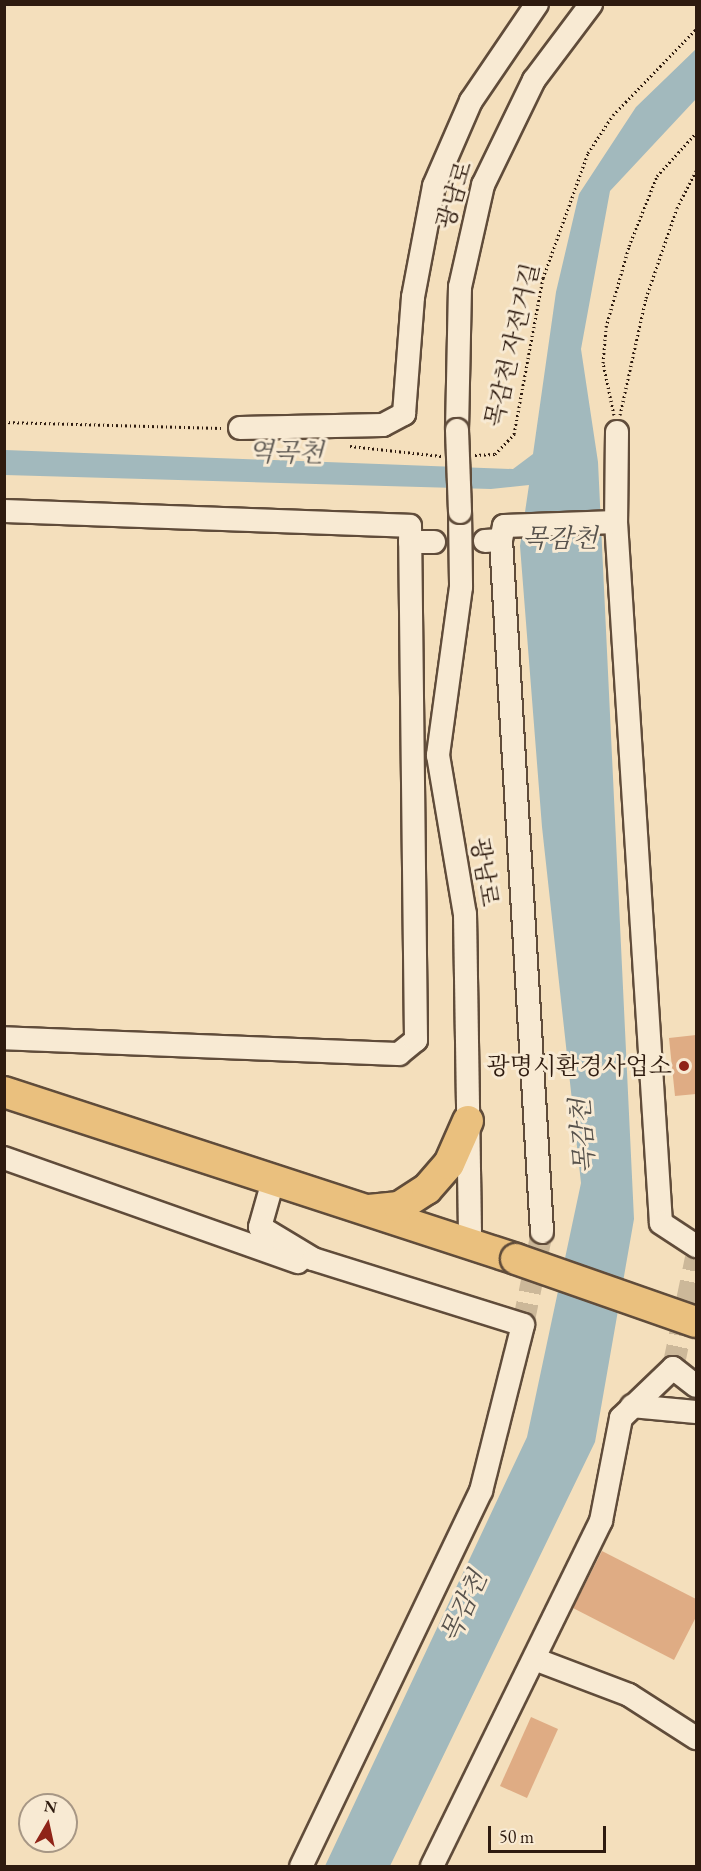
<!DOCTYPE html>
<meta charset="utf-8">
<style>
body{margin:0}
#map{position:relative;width:701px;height:1871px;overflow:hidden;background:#f4dfbc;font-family:"EB Garamond","Noto Serif KR",serif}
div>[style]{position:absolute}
.water>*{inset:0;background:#a2b9bd}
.building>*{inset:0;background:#dfac84}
.minor-tunnel>*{height:22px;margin-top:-11px;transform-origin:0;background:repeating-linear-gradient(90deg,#ccb899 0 22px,transparent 0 33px)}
.path>*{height:3px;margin-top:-1.5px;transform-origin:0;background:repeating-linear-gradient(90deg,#2e1b0f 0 1.5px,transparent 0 4.5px)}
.roads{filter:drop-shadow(2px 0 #604c3a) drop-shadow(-2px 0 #604c3a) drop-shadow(0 2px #604c3a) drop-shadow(0 -2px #604c3a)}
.minor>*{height:22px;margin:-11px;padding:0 11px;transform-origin:11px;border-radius:11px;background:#f8ead3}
.major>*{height:30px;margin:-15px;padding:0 15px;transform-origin:15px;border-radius:15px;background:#eac07e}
.bridges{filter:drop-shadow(2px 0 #604c3a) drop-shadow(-2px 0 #604c3a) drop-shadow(0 2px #604c3a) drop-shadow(0 -2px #604c3a)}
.minor-bridge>*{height:22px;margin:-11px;padding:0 11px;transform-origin:11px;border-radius:11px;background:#f8ead3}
.major-bridge>*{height:30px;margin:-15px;padding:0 15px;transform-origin:15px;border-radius:15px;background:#eac07e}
.dots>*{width:16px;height:16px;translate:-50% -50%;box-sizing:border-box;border:3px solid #f8ead3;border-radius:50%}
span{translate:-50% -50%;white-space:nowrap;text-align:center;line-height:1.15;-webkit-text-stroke:6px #f8ead3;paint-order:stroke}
.street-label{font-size:24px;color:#2e1b0f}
.poi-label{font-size:24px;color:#2e1b0f}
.right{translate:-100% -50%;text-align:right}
.water-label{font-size:26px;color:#57524c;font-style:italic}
.frame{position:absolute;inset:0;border:6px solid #2e1b0f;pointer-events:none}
.north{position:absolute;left:18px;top:1793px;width:60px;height:60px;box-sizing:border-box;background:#f8ead3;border:2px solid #a79785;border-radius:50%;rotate:9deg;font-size:16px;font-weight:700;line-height:24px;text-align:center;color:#2e1b0f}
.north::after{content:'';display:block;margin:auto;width:21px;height:27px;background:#8f2418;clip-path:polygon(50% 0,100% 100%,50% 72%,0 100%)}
.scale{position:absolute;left:488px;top:1826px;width:118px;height:27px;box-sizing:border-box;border:3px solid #2e1b0f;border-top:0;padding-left:8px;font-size:18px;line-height:21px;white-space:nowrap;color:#2e1b0f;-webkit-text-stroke:4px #f8ead3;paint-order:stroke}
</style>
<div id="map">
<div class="water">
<i style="clip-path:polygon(696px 49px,696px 99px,610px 191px,581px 349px,598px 462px,634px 1219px,595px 1442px,390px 1866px,325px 1866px,527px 1437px,581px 1183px,542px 827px,520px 546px,529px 485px,491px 489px,5px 475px,5px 450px,513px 469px,533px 454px,556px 292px,579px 194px,636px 107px)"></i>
</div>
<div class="building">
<i style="clip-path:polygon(696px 1035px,696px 1094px,675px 1096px,669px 1038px)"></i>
<i style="clip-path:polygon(602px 1551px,696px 1599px,696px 1617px,674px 1660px,573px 1608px)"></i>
<i style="clip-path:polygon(531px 1717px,558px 1729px,527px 1798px,500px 1786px)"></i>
</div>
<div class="minor-tunnel">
<i style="left:523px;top:1325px;width:95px;rotate:-78.5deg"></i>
<i style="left:673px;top:1368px;width:112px;rotate:-78.2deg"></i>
</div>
<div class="path">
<i style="left:614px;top:415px;width:53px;rotate:-101.9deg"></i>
<i style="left:603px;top:363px;width:36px;rotate:-85deg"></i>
<i style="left:606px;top:327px;width:84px;rotate:-74.1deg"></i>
<i style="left:629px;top:246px;width:75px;rotate:-68.2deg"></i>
<i style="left:657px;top:176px;width:58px;rotate:-47.8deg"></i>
<i style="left:620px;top:415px;width:120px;rotate:-77.5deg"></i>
<i style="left:646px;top:298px;width:95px;rotate:-71deg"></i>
<i style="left:677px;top:208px;width:42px;rotate:-62.8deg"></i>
<i style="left:4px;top:422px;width:217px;rotate:1.6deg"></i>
<i style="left:350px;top:446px;width:92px;rotate:6.3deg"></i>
<i style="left:475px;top:455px;width:20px;rotate:-3deg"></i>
<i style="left:495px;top:454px;width:28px;rotate:-46deg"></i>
<i style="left:514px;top:434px;width:159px;rotate:-79.5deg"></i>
<i style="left:543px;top:278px;width:133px;rotate:-70.2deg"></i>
<i style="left:588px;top:153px;width:45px;rotate:-56.7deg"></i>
<i style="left:613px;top:115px;width:120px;rotate:-46deg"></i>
</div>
<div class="roads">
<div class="minor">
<i style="left:240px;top:428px;width:143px;rotate:-1.2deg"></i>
<i style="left:383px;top:425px;width:24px;rotate:-28deg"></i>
<i style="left:404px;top:414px;width:117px;rotate:-85.6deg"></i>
<i style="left:413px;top:297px;width:113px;rotate:-79.3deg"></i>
<i style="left:434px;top:186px;width:93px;rotate:-66.5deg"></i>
<i style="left:471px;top:101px;width:117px;rotate:-55.8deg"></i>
<i style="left:457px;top:430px;width:143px;rotate:-88.8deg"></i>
<i style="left:460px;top:287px;width:105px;rotate:-77.3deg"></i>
<i style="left:483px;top:185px;width:117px;rotate:-64.1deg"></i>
<i style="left:534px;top:80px;width:95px;rotate:-53.1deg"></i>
<i style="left:617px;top:432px;width:90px;rotate:90.6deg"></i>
<i style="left:616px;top:522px;width:702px;rotate:86.33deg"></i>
<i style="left:661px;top:1223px;width:42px;rotate:33.3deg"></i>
<i style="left:4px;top:511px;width:406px;rotate:2.1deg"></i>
<i style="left:410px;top:526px;width:514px;rotate:89.33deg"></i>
<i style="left:416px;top:1040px;width:22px;rotate:141deg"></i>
<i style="left:399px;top:1054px;width:395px;rotate:-177.7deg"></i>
<i style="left:460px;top:512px;width:75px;rotate:89.2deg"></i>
<i style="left:461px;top:587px;width:170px;rotate:97.8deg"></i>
<i style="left:438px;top:755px;width:161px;rotate:80.4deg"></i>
<i style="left:465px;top:914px;width:330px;rotate:89.1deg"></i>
<i style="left:501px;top:540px;width:693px;rotate:86.61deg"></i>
<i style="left:485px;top:541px;width:16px;rotate:-4deg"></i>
<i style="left:501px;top:540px;width:14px;rotate:-78deg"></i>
<i style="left:504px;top:526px;width:112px;rotate:-2deg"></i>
<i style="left:410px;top:542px;width:24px"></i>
<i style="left:4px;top:1158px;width:312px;rotate:19.5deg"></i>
<i style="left:273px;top:1181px;width:48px;rotate:105.8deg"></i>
<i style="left:260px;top:1227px;width:62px;rotate:31.1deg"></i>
<i style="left:313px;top:1259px;width:220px;rotate:17.4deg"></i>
<i style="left:523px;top:1325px;width:171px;rotate:104.2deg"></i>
<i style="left:481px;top:1491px;width:416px;rotate:115.6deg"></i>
<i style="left:632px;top:1406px;width:64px;rotate:5.4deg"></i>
<i style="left:537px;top:1660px;width:98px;rotate:20.8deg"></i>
<i style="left:629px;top:1695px;width:80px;rotate:32.7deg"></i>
<i style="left:432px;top:1866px;width:384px;rotate:-63.9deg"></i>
<i style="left:601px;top:1521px;width:105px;rotate:-79deg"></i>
<i style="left:621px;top:1418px;width:72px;rotate:-43.9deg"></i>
<i style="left:673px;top:1368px;width:29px;rotate:38deg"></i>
</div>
<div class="major">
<i style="left:4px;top:1092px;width:539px;rotate:18.06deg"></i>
<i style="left:369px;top:1210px;width:30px;rotate:-6deg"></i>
<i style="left:399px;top:1207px;width:33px;rotate:-33deg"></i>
<i style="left:427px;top:1189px;width:33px;rotate:-49deg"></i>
<i style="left:449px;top:1164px;width:47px;rotate:-66.2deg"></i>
</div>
</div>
<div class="bridges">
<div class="minor-bridge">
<i style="left:457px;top:430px;width:82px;rotate:87.9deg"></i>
</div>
<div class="major-bridge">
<i style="left:516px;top:1259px;width:191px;rotate:19.3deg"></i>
</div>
</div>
<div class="dots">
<i style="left:684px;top:1066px;background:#8f2418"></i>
</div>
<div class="street-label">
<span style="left:454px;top:195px;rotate:-73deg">광남로</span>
<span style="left:512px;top:345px;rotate:-77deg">목감천 자전거길</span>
<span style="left:485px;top:872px;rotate:81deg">광남로</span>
</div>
<div class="poi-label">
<span class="right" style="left:672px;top:1066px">광명시환경사업소</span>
</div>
<div class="water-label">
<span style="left:286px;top:453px;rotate:1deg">역곡천</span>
<span style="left:560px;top:539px">목감천</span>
<span style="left:583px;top:1136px;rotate:-94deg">목감천</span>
<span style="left:464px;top:1607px;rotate:-65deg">목감천</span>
</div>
<div class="frame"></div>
<div class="north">N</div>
<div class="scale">50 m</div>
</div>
